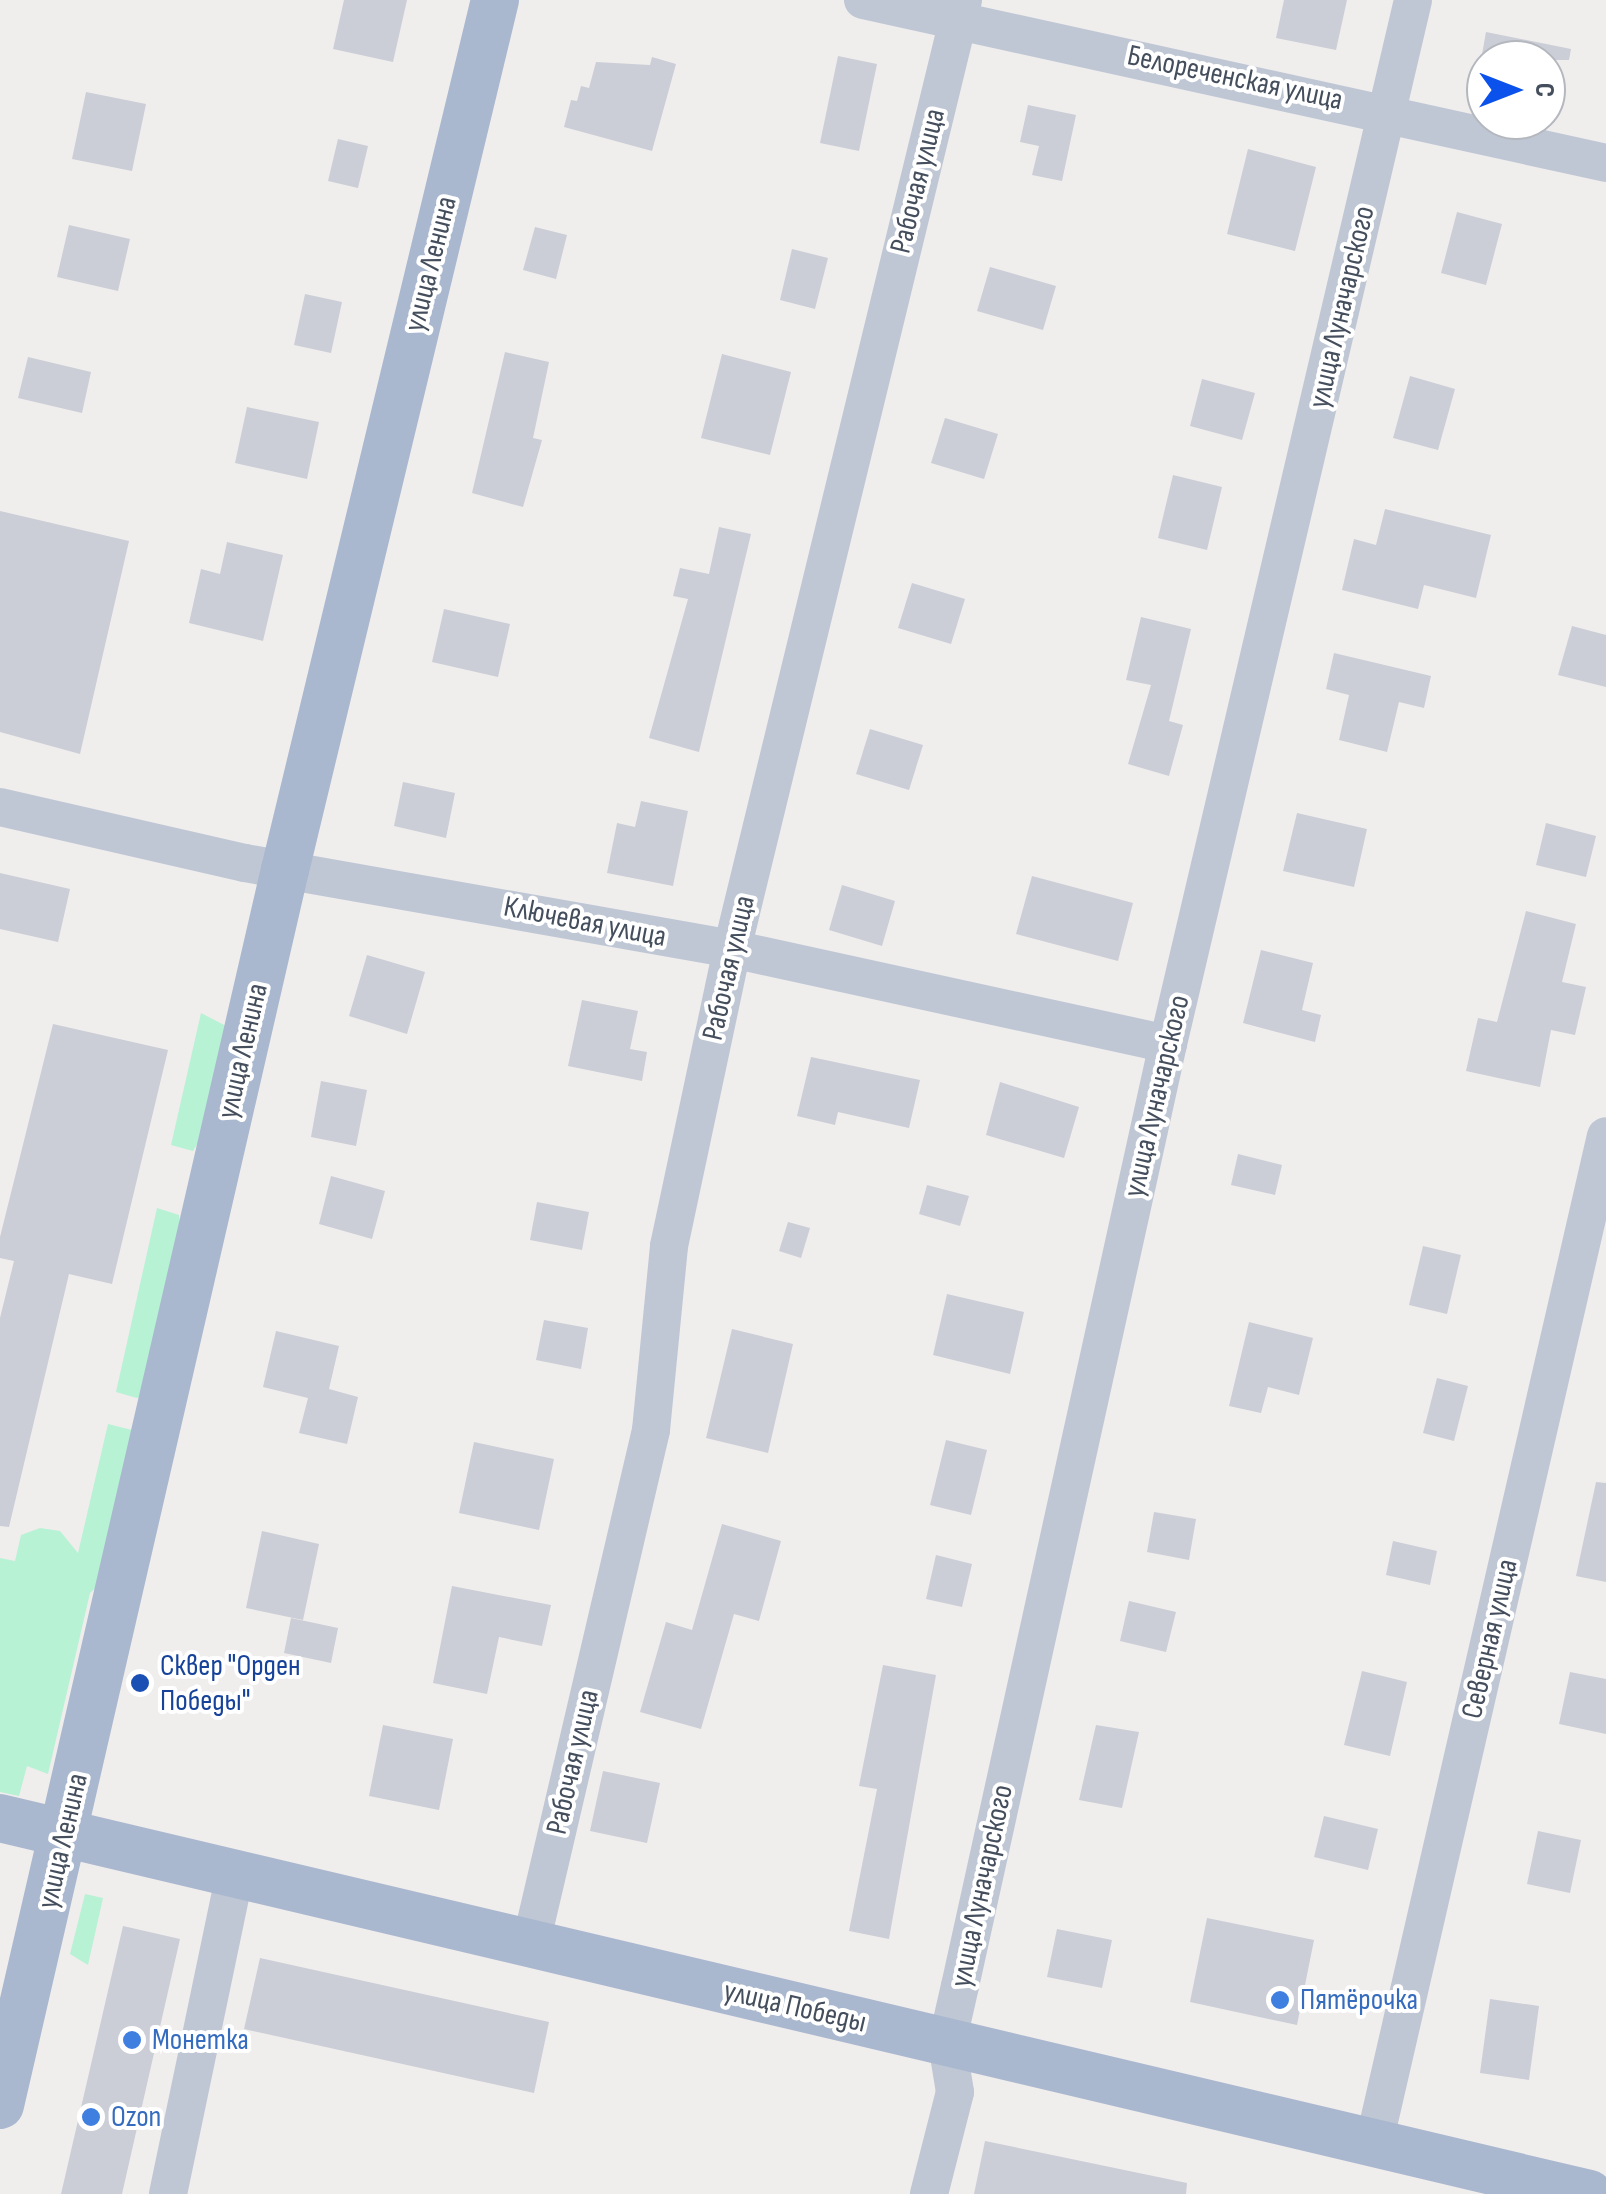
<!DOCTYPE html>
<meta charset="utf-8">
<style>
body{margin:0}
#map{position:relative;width:1606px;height:2194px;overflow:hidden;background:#f0eded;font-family:"Sofia Sans Condensed",sans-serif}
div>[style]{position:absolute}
.green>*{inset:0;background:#b7f2d5}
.building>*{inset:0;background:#cbced6}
.minor>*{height:38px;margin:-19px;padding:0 19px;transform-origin:19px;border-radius:19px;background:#bfc7d4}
.major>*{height:48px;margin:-24px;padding:0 24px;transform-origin:24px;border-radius:24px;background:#aab8cf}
.dots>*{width:28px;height:28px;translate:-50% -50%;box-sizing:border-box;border:5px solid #fff;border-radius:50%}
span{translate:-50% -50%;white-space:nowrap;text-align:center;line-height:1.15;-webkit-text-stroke:8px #fff;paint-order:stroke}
.street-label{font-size:30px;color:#444e5c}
.transit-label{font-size:30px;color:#164399}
.left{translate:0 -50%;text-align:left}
.shop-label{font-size:30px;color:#366cbe}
.north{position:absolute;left:1466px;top:40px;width:100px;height:100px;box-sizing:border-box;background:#fff;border:2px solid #b4b8be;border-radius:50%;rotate:90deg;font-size:28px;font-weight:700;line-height:40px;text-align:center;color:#444e5c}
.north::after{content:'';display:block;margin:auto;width:35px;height:45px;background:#0b51ec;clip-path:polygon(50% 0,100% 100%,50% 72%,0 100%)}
</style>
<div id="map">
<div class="green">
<i style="clip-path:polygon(201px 1013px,230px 1028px,216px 1113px,193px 1151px,171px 1145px)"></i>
<i style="clip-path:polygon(157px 1208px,179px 1215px,181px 1266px,151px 1394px,137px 1398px,116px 1392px)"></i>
<i style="clip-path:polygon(108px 1424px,132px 1430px,111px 1574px,90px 1593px,48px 1774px,27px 1766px,19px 1796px,0 1792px,0 1558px,15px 1561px,21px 1535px,40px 1528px,60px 1531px,78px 1553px)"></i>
<i style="clip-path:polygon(85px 1894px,103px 1898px,88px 1965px,70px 1954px)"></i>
</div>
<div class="building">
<i style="clip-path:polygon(344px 0,407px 0,393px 62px,333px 49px)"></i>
<i style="clip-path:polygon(1284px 0,1347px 0,1336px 50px,1276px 38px)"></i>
<i style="clip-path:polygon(1486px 32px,1571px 49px,1569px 60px,1481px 60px)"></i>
<i style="clip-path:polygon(838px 56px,877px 64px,859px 151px,820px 143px)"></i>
<i style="clip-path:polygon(652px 57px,676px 64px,652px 151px,564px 127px,571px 100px,577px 101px,581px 86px,589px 88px,596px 62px,650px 65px)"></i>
<i style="clip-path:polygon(86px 92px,146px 104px,132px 171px,72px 159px)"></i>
<i style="clip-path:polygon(1028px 105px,1076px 115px,1062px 181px,1032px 175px,1039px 146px,1020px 142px)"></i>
<i style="clip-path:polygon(338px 139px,368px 146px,358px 188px,328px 181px)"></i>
<i style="clip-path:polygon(1248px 149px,1316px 167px,1295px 251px,1227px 234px)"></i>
<i style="clip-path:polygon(1457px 212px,1502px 224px,1486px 285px,1441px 273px)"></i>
<i style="clip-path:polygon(69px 225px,130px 239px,118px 291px,57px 277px)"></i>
<i style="clip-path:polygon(535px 227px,567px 235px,556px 279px,523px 270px)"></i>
<i style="clip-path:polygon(792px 249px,828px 258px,815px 309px,780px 300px)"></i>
<i style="clip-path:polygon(990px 267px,1056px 286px,1043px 330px,977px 311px)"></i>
<i style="clip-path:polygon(305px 294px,342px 302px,331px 353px,294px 345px)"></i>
<i style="clip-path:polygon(505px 352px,549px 362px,533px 438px,542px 440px,523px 507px,472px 493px)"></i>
<i style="clip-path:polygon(722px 354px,791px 372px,770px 455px,701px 438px)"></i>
<i style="clip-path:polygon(28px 357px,91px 372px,82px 413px,18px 398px)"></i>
<i style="clip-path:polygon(1410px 376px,1455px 389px,1438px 450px,1393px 438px)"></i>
<i style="clip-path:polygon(1202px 379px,1255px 393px,1242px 440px,1190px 426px)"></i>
<i style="clip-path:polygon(247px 407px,319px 422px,307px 479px,235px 463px)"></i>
<i style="clip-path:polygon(945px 418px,998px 434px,984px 479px,931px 463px)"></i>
<i style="clip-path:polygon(1173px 475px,1222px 487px,1207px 550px,1158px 538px)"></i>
<i style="clip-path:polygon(1385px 509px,1491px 535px,1476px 598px,1424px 585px,1418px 609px,1342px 590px,1354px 539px,1376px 545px)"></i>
<i style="clip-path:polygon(0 511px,129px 541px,80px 754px,0 732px)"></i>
<i style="clip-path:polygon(719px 527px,751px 534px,699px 752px,649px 738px,688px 599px,673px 596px,680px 568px,709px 574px)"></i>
<i style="clip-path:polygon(227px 542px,283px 555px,263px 641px,189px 623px,201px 569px,220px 574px)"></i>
<i style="clip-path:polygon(912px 583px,965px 599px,951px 644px,898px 628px)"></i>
<i style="clip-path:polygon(444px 609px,510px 624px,498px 677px,432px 662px)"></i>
<i style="clip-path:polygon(1141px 617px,1191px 629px,1169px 721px,1183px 725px,1169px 776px,1128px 764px,1151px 685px,1126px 680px)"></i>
<i style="clip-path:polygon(1572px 626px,1606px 635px,1606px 687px,1558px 675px)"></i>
<i style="clip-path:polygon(1334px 653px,1431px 676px,1424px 708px,1399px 702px,1387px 752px,1339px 740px,1349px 695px,1326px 689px)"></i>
<i style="clip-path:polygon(870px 729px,923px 745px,909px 790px,856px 774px)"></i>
<i style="clip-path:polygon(403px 782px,455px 793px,446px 838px,394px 826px)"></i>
<i style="clip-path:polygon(641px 801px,688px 811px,673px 886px,607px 873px,617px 823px,635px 827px)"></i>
<i style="clip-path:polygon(1297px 813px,1367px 829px,1354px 887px,1283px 871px)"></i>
<i style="clip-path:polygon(1546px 823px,1596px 836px,1586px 877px,1536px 865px)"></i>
<i style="clip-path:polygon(0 873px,70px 889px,58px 942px,0 929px)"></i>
<i style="clip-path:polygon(1032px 876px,1133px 903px,1118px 961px,1016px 934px)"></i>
<i style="clip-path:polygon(842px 885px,895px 901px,882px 946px,829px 930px)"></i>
<i style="clip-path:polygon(1526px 911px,1576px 924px,1562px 982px,1586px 987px,1575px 1035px,1551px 1030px,1540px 1087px,1466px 1071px,1478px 1018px,1497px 1022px)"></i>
<i style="clip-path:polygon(1261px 950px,1313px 963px,1302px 1010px,1321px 1015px,1315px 1042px,1243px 1023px)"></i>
<i style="clip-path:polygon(367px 955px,425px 972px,407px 1034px,349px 1016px)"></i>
<i style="clip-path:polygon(582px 1000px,638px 1011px,630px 1049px,647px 1052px,642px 1081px,568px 1066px)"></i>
<i style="clip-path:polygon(53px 1024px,168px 1050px,112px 1284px,69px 1274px,9px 1527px,0 1526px,0 1318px,14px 1261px,0 1258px,0 1237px)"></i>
<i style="clip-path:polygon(811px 1057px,920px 1080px,909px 1128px,838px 1112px,835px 1125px,797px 1116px)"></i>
<i style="clip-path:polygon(321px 1081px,367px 1090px,356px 1146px,311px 1137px)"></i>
<i style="clip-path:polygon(1000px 1082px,1079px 1107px,1064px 1158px,986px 1135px)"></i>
<i style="clip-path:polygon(1238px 1154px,1282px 1165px,1275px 1195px,1231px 1185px)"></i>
<i style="clip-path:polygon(331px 1176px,385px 1191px,372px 1239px,319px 1224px)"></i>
<i style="clip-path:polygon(927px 1185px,969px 1196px,960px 1226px,919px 1214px)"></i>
<i style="clip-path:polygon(537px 1202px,589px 1212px,582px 1250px,530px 1240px)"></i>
<i style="clip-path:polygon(788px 1222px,810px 1228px,801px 1258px,779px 1251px)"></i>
<i style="clip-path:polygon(1423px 1246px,1461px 1255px,1447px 1314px,1409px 1305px)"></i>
<i style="clip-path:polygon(947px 1294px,1024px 1312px,1010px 1374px,933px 1355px)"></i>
<i style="clip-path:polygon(544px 1320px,588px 1328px,581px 1369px,536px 1360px)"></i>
<i style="clip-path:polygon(1249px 1322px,1313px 1338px,1299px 1395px,1268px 1387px,1261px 1413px,1229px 1406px)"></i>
<i style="clip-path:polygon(732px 1329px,793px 1344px,768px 1453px,706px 1438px)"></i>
<i style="clip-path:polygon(276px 1331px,339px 1346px,329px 1389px,358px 1397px,347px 1444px,299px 1433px,308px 1398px,263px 1387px)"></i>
<i style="clip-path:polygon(1437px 1378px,1468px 1386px,1454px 1441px,1423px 1433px)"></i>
<i style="clip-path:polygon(946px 1440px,987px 1450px,971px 1515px,930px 1505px)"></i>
<i style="clip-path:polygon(474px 1442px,554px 1459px,539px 1530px,459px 1513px)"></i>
<i style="clip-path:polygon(1596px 1482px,1606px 1483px,1606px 1582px,1576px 1576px)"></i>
<i style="clip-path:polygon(1154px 1512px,1196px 1519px,1189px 1560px,1147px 1552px)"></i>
<i style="clip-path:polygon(722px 1524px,781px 1541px,759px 1621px,734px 1614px,701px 1729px,640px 1712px,666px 1622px,692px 1630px)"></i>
<i style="clip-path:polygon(262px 1531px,319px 1544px,303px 1620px,246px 1608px)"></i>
<i style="clip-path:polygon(1393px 1541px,1437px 1551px,1430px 1585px,1386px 1575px)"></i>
<i style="clip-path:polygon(936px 1555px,972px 1564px,962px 1607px,926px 1599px)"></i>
<i style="clip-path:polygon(452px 1586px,551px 1605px,542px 1646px,499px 1637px,487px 1694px,433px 1683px)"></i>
<i style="clip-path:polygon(1129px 1601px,1176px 1612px,1166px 1652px,1120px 1641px)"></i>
<i style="clip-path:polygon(291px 1618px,338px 1628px,331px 1663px,284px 1653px)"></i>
<i style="clip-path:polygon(883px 1665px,936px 1675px,889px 1939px,849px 1931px,877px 1789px,859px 1786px)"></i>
<i style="clip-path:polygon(1362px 1671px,1407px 1682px,1390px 1756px,1344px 1745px)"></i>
<i style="clip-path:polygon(1570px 1672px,1606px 1679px,1606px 1734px,1559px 1724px)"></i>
<i style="clip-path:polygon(383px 1725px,453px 1739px,439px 1810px,369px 1796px)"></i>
<i style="clip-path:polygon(1096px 1725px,1139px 1732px,1122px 1808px,1079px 1800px)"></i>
<i style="clip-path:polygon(603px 1771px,660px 1783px,647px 1843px,590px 1831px)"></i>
<i style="clip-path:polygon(1324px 1816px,1378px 1829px,1368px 1870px,1314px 1857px)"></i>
<i style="clip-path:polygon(1538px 1831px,1581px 1840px,1570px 1893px,1527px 1884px)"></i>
<i style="clip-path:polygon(1207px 1918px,1314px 1940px,1297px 2025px,1190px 2002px)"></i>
<i style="clip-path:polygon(123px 1926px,180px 1939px,122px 2194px,61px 2194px)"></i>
<i style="clip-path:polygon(1057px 1929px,1112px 1940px,1102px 1988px,1047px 1977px)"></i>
<i style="clip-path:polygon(260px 1958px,549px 2022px,534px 2093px,244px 2029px)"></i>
<i style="clip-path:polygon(1490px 1999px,1539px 2006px,1529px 2080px,1480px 2073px)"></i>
<i style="clip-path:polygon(985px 2141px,1187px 2183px,1186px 2194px,974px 2194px)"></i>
</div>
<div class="minor">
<i style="left:863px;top:0;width:761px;rotate:12.37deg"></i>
<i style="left:0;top:807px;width:251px;rotate:12.9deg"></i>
<i style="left:245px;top:863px;width:495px;rotate:10deg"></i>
<i style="left:732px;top:949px;width:446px;rotate:12.3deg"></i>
<i style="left:531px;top:1943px;width:527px;rotate:-76.83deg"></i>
<i style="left:651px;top:1430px;width:185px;rotate:-84.4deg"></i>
<i style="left:669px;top:1246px;width:304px;rotate:-78deg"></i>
<i style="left:732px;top:949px;width:977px;rotate:-76.32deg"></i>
<i style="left:1374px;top:2143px;width:1033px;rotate:-77.03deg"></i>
<i style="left:168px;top:2194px;width:327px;rotate:-78.2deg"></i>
<i style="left:929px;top:2194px;width:105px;rotate:-75.7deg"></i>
<i style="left:955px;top:2092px;width:50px;rotate:-99.3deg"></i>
<i style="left:947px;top:2043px;width:58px;rotate:-77.2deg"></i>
<i style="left:960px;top:1986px;width:965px;rotate:-77.55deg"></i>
<i style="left:1168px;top:1044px;width:1072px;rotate:-76.79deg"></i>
</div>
<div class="major">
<i style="left:0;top:1818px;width:1633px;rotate:13.31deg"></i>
<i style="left:0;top:2105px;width:1267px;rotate:-77.01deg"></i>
<i style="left:285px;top:870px;width:895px;rotate:-76.43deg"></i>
</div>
<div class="dots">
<i style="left:140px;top:1683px;background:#1a4fb4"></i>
<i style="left:1280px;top:2000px;background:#3f7fe0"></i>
<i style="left:132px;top:2040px;background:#3f7fe0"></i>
<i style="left:91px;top:2117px;background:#3f7fe0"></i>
</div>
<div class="street-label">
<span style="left:1235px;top:78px;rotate:12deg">Белореченская улица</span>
<span style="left:918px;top:181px;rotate:-76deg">Рабочая улица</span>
<span style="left:431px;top:264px;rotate:-76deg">улица Ленина</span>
<span style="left:1342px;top:307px;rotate:-77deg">улица Луначарского</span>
<span style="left:585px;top:922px;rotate:11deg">Ключевая улица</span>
<span style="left:729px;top:968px;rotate:-77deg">Рабочая улица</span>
<span style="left:243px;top:1051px;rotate:-77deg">улица Ленина</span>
<span style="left:1157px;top:1096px;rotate:-77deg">улица Луначарского</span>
<span style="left:1490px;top:1639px;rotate:-77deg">Северная улица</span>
<span style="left:573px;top:1762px;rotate:-77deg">Рабочая улица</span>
<span style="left:63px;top:1841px;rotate:-77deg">улица Ленина</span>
<span style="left:982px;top:1886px;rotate:-78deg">улица Луначарского</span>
<span style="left:795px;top:2007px;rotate:13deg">улица Победы</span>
</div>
<div class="transit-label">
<span class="left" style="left:160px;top:1683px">Сквер "Орден<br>Победы"</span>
</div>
<div class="shop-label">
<span class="left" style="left:1300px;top:2000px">Пятёрочка</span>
<span class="left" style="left:152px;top:2040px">Монетка</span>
<span class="left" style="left:111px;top:2117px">Ozon</span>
</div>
<div class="north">С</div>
</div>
